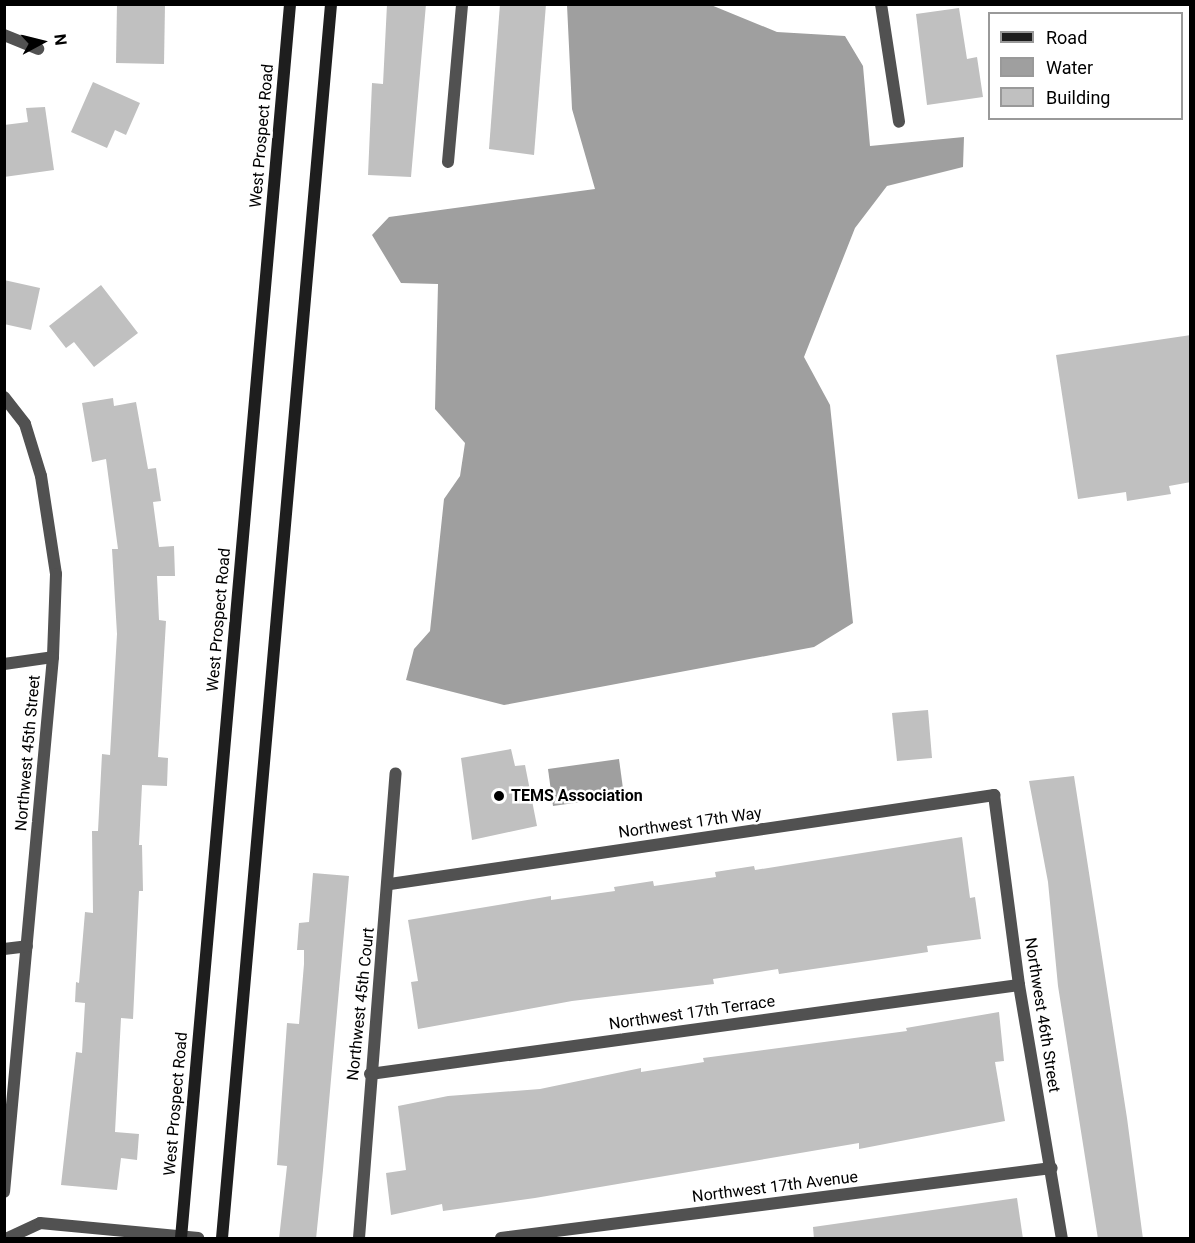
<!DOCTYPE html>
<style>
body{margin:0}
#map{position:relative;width:1195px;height:1243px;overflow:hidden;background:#fff;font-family:Roboto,sans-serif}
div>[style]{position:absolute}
.water>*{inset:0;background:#9f9f9f}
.building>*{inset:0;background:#c0c0c0}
.street>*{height:12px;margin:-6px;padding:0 6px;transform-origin:6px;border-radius:6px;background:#515151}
.secondary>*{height:12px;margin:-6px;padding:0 6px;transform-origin:6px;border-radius:6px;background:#1e1e1e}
.dots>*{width:16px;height:16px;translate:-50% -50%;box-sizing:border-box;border:3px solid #fff;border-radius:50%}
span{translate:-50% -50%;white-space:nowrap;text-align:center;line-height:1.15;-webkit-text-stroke:5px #fff;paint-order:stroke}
.street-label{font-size:16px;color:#000}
.poi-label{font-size:16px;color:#000;font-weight:700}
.left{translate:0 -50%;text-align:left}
.frame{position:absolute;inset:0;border:6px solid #000;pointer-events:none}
.legend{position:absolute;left:988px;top:12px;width:195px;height:108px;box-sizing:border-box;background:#fff;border:2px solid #999;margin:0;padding:8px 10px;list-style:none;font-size:18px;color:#000}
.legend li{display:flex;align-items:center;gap:12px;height:30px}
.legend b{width:30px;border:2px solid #999}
.north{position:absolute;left:12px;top:12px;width:60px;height:60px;-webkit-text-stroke:4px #fff;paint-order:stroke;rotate:83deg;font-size:16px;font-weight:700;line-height:24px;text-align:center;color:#000}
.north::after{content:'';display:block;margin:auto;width:21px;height:27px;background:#000;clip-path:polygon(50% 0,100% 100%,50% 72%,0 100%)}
</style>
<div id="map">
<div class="water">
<i style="clip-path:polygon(567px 5px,711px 5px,777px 32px,845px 36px,863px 66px,870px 146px,964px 137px,963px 167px,887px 186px,855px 228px,804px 357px,830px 405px,853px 623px,814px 647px,504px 705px,406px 680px,414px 649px,430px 631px,444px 499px,460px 476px,465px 443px,435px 409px,438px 284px,401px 283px,372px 235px,389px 217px,595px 189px,572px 109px)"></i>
<i style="clip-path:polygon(619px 759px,624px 796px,553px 806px,548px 769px)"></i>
</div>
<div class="building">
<i style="clip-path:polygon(117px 4px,165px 4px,164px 64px,116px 63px)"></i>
<i style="clip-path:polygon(387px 4px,426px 4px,411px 177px,368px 175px,372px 83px,383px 84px)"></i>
<i style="clip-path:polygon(500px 4px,546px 4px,534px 155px,489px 149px)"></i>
<i style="clip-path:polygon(959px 8px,967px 59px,977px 57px,983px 97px,927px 105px,916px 14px)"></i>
<i style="clip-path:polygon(93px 82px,140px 103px,126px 135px,115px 130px,107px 148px,71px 132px)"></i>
<i style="clip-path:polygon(45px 107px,54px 170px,4px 177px,4px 125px,28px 122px,26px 108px)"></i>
<i style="clip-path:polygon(4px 280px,40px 288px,31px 330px,4px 324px)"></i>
<i style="clip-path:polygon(101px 285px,138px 333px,94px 367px,74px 342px,66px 348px,49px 326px)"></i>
<i style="clip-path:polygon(1191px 335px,1191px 482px,1169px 486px,1171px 494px,1127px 501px,1126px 492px,1078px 499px,1056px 355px)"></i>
<i style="clip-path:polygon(113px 398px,114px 406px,136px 402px,148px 469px,156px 468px,161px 501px,153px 502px,159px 547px,174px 546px,175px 576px,157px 576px,159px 620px,166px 621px,158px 757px,168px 758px,167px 786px,142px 785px,139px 845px,142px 845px,143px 891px,139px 891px,133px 1019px,121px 1018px,115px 1132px,139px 1134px,137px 1160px,121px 1158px,117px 1190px,61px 1185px,76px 1052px,82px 1053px,85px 1003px,75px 1002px,76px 982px,79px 983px,85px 912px,93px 913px,92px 831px,98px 831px,102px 754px,110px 755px,117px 634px,112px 549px,118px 549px,106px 459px,92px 462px,82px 403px)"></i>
<i style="clip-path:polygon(928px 710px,932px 758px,897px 761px,892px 713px)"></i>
<i style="clip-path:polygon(511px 749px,515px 766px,525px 765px,537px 826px,472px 840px,461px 758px)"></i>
<i style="clip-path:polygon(1074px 776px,1127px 1118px,1143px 1239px,1098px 1239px,1058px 986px,1048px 882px,1029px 781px)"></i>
<i style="clip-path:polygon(962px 837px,970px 898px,975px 897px,981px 939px,927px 946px,928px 952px,875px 960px,779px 974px,778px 969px,713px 979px,714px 984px,572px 1001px,418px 1029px,411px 982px,418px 981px,408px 920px,551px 896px,551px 900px,615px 891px,614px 887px,653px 881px,654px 886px,716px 877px,715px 872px,754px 866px,755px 870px)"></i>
<i style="clip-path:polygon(313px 873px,349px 876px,323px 1170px,316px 1239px,279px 1239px,287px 1166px,277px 1165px,287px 1023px,299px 1024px,304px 964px,304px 950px,297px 950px,299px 923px,309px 922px)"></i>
<i style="clip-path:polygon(999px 1012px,1004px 1061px,995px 1062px,1005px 1121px,859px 1149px,859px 1143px,535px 1198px,443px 1211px,442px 1204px,391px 1215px,386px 1173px,406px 1170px,398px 1106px,448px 1096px,540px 1089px,641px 1068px,641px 1072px,704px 1062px,703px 1058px,907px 1031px,906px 1028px)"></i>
<i style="clip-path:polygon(1017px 1198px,1023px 1239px,814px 1239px,813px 1227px)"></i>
</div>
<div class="street">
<i style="left:881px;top:4px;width:119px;rotate:81.3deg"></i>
<i style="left:4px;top:35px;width:37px;rotate:22deg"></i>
<i style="left:448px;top:162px;width:159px;rotate:-84.9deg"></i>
<i style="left:4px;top:397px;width:34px;rotate:52deg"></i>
<i style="left:25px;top:424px;width:54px;rotate:72.9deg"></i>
<i style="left:41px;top:476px;width:99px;rotate:81.3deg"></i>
<i style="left:56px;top:574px;width:83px;rotate:92.1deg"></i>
<i style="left:53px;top:657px;width:537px;rotate:95.23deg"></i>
<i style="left:4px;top:664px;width:49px;rotate:-8.1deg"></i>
<i style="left:390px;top:884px;width:611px;rotate:-8.38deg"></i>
<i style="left:994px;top:795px;width:192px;rotate:82.5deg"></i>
<i style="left:1019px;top:985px;width:257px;rotate:80.4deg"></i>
<i style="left:4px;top:949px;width:23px;rotate:-7deg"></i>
<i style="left:370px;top:1074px;width:655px;rotate:-7.81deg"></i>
<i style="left:8px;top:1238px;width:35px;rotate:-25deg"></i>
<i style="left:40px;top:1223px;width:159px;rotate:5.4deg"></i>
<i style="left:359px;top:1238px;width:466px;rotate:-85.5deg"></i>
<i style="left:501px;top:1238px;width:555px;rotate:-7.24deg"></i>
</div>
<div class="secondary">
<i style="left:181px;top:1238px;width:1239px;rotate:-84.95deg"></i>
<i style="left:222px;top:1238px;width:1239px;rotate:-84.95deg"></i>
</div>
<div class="dots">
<i style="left:499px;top:796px;background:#000"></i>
</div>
<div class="street-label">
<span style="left:262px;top:136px;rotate:-85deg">West Prospect Road</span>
<span style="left:219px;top:620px;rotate:-85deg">West Prospect Road</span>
<span style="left:28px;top:753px;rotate:-85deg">Northwest 45th Street</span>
<span style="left:690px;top:823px;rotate:-8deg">Northwest 17th Way</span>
<span style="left:361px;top:1004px;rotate:-84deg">Northwest 45th Court</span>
<span style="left:692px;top:1013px;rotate:-8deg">Northwest 17th Terrace</span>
<span style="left:1042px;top:1015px;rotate:81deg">Northwest 46th Street</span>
<span style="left:176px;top:1104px;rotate:-85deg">West Prospect Road</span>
<span style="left:775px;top:1187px;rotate:-7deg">Northwest 17th Avenue</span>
</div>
<div class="poi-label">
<span class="left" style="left:511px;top:796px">TEMS Association</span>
</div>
<div class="frame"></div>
<ul class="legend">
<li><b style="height:8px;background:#1e1e1e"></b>Road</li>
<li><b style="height:16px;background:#9f9f9f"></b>Water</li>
<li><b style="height:16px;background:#c0c0c0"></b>Building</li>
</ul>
<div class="north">N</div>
</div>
